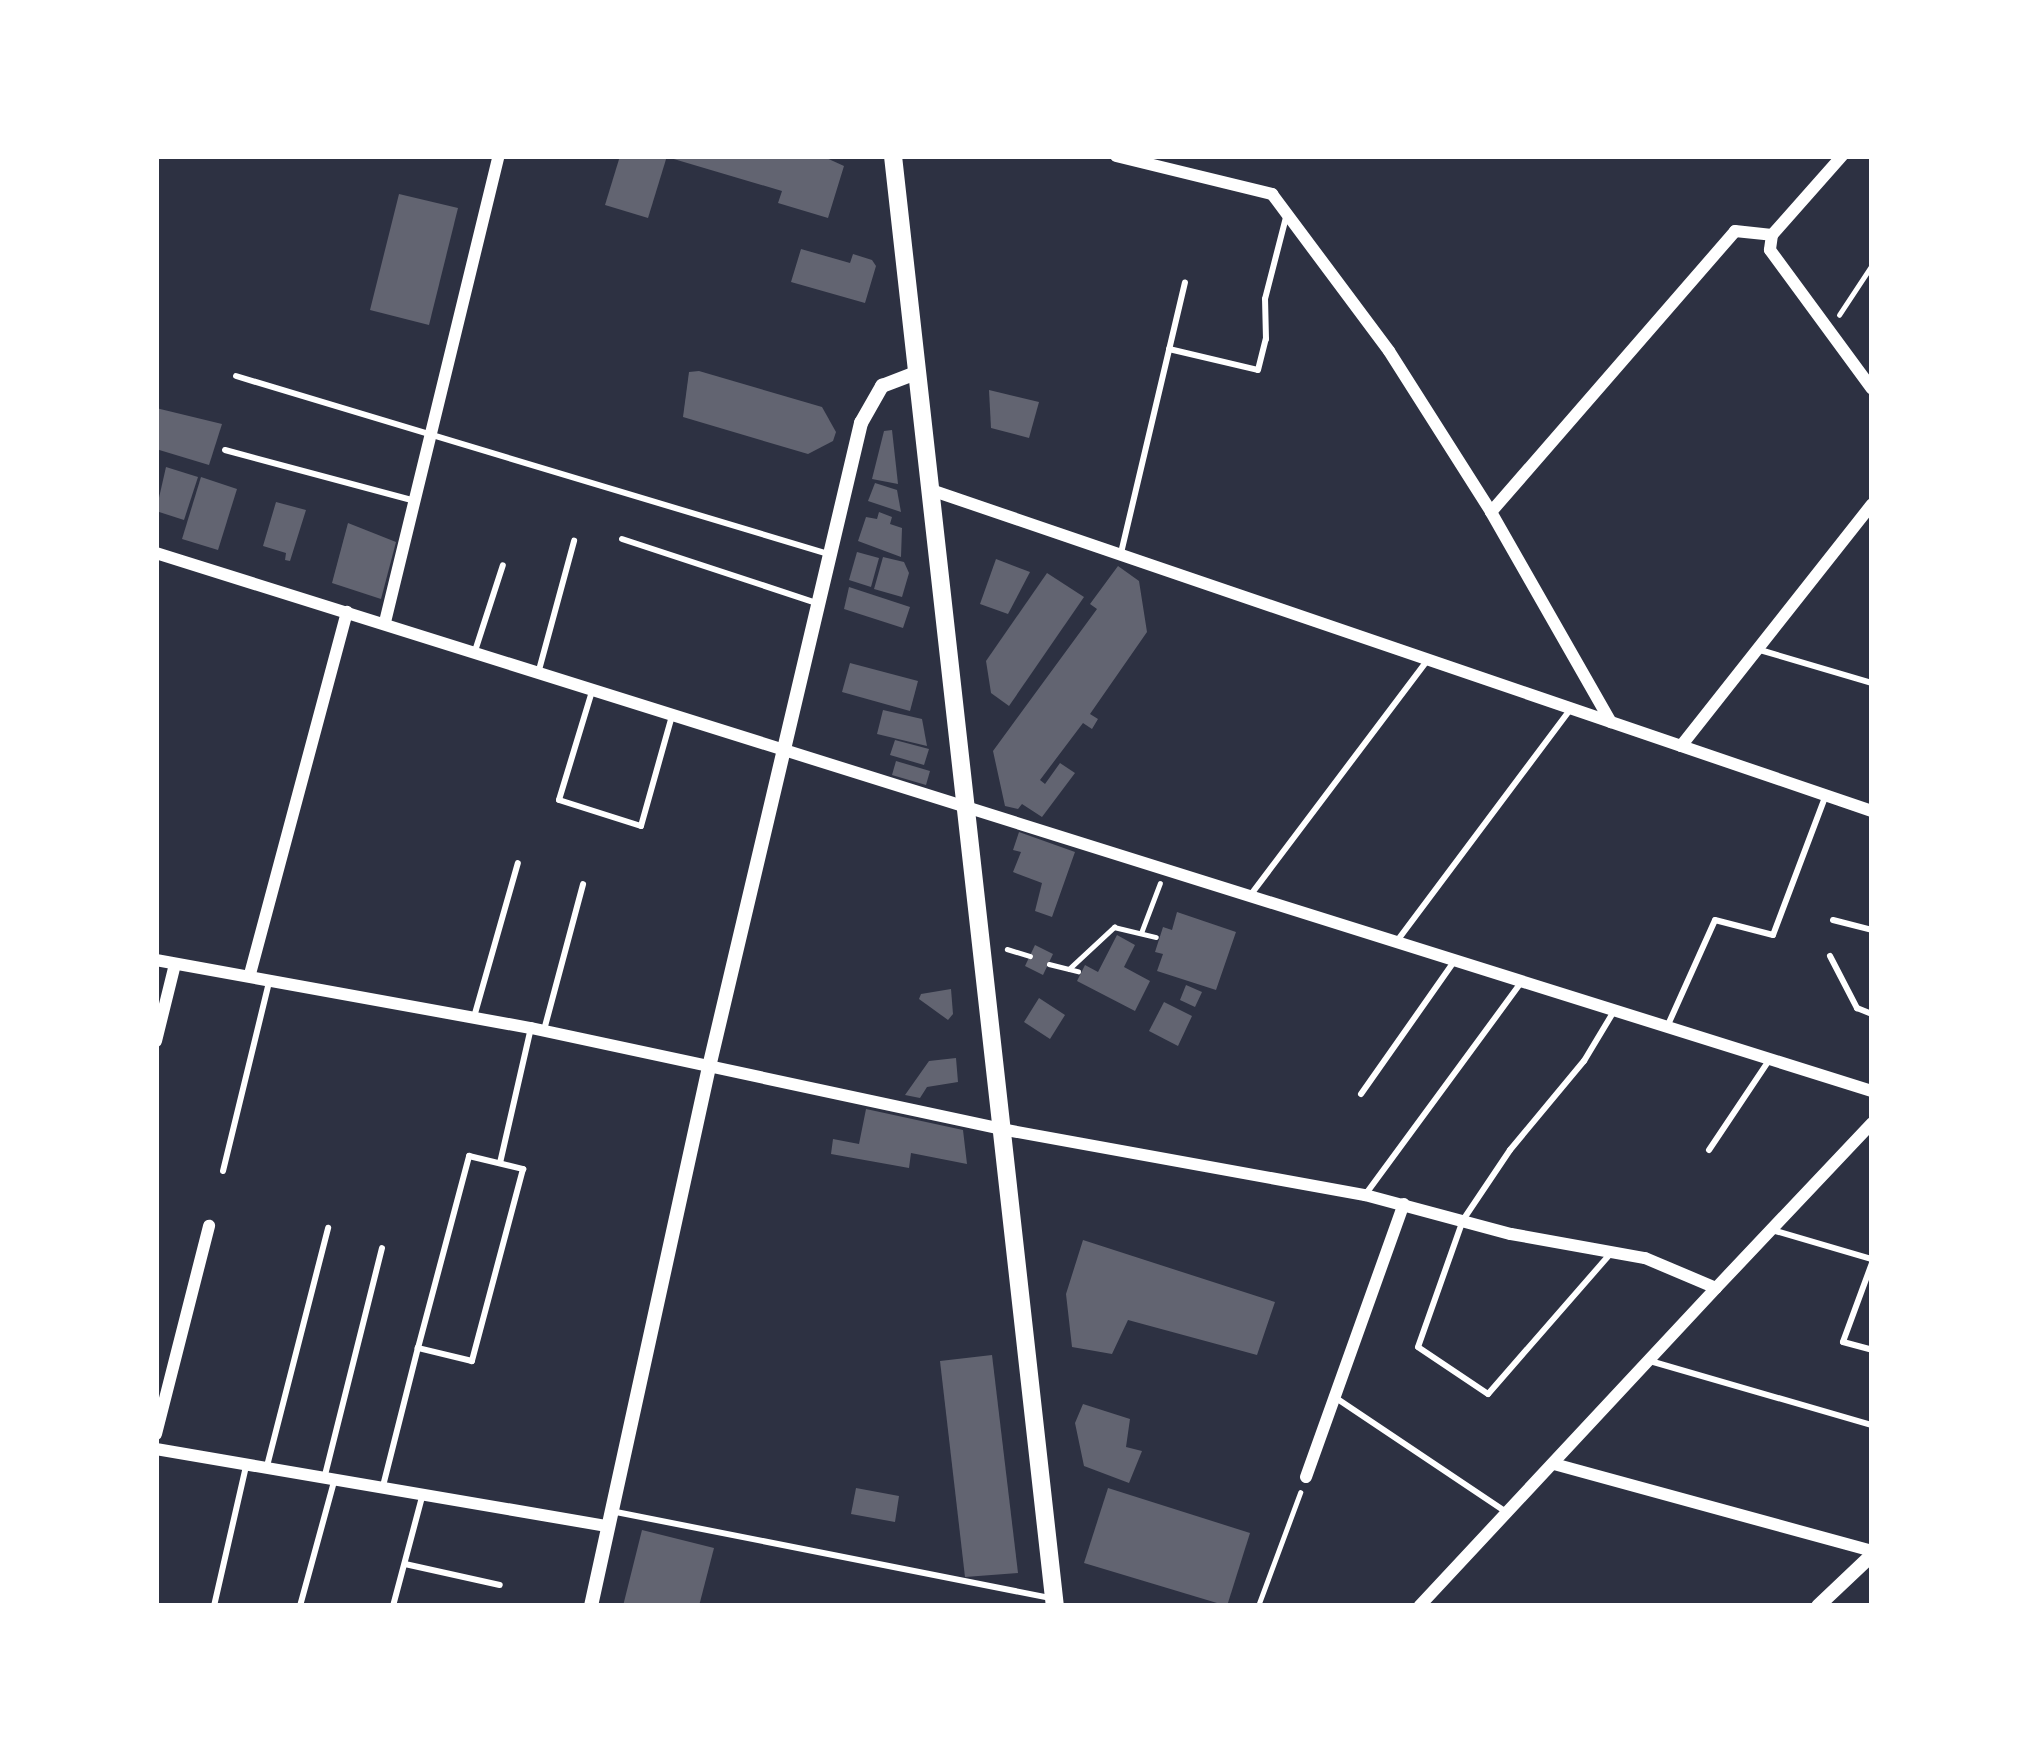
<!DOCTYPE html>
<style>
body{margin:0}
#map{position:relative;width:2028px;height:1762px;overflow:hidden;background:#2d3142;font-family:"Alegreya Sans",sans-serif}
div>[style]{position:absolute}
.building>*{inset:0;background:#626471}
.path>*{height:4.5px;margin:-2.25px;padding:0 2.25px;transform-origin:2.25px;border-radius:2.25px;background:#fff}
.service>*{height:6px;margin:-3px;padding:0 3px;transform-origin:3px;border-radius:3px;background:#fff}
.minor>*{height:12px;margin:-6px;padding:0 6px;transform-origin:6px;border-radius:6px;background:#fff}
.tertiary>*{height:14px;margin:-7px;padding:0 7px;transform-origin:7px;border-radius:7px;background:#fff}
.primary>*{height:18px;margin:-9px;padding:0 9px;transform-origin:9px;border-radius:9px;background:#fff}
span{translate:-50% -50%;white-space:nowrap;text-align:center;line-height:1.15;-webkit-text-stroke:9px #fff;paint-order:stroke}
.frame{position:absolute;inset:0;border:159px solid #fff;pointer-events:none}
</style>
<div id="map">
<div class="building">
<i style="clip-path:polygon(620px 156px,667px 156px,648px 218px,605px 205px)"></i>
<i style="clip-path:polygon(822px 156px,844px 166px,828px 218px,778px 203px,782px 191px,667px 157px)"></i>
<i style="clip-path:polygon(399px 194px,458px 208px,429px 325px,370px 310px)"></i>
<i style="clip-path:polygon(801px 249px,850px 263px,853px 254px,872px 260px,876px 266px,865px 303px,791px 282px)"></i>
<i style="clip-path:polygon(699px 371px,822px 407px,836px 432px,833px 441px,808px 454px,683px 417px,689px 372px)"></i>
<i style="clip-path:polygon(989px 390px,1039px 402px,1029px 438px,991px 428px)"></i>
<i style="clip-path:polygon(156px 408px,222px 424px,209px 465px,156px 449px)"></i>
<i style="clip-path:polygon(892px 430px,898px 484px,872px 479px,884px 431px)"></i>
<i style="clip-path:polygon(166px 467px,198px 477px,184px 520px,156px 511px)"></i>
<i style="clip-path:polygon(201px 477px,237px 489px,218px 550px,182px 539px)"></i>
<i style="clip-path:polygon(875px 483px,897px 490px,901px 512px,868px 501px)"></i>
<i style="clip-path:polygon(276px 502px,306px 510px,290px 561px,285px 560px,286px 553px,263px 546px)"></i>
<i style="clip-path:polygon(879px 512px,892px 517px,890px 524px,902px 528px,901px 557px,858px 541px,866px 517px,877px 519px)"></i>
<i style="clip-path:polygon(348px 523px,396px 542px,381px 599px,332px 583px)"></i>
<i style="clip-path:polygon(857px 552px,879px 558px,871px 587px,849px 580px)"></i>
<i style="clip-path:polygon(883px 557px,904px 562px,909px 573px,902px 597px,874px 589px)"></i>
<i style="clip-path:polygon(996px 559px,1030px 572px,1008px 614px,980px 604px)"></i>
<i style="clip-path:polygon(1118px 566px,1139px 581px,1147px 632px,1090px 714px,1098px 719px,1092px 729px,1083px 723px,1040px 780px,1045px 784px,1060px 763px,1075px 773px,1042px 817px,1022px 804px,1018px 809px,1005px 806px,993px 751px,1097px 609px,1090px 604px)"></i>
<i style="clip-path:polygon(1047px 573px,1084px 597px,1009px 706px,991px 693px,986px 661px)"></i>
<i style="clip-path:polygon(849px 587px,910px 607px,903px 628px,844px 609px)"></i>
<i style="clip-path:polygon(850px 663px,918px 681px,910px 711px,842px 692px)"></i>
<i style="clip-path:polygon(883px 710px,922px 719px,927px 746px,877px 734px)"></i>
<i style="clip-path:polygon(895px 740px,929px 749px,924px 765px,890px 755px)"></i>
<i style="clip-path:polygon(896px 761px,930px 771px,926px 785px,892px 775px)"></i>
<i style="clip-path:polygon(1019px 832px,1075px 852px,1052px 917px,1035px 911px,1042px 883px,1013px 872px,1021px 852px,1013px 850px)"></i>
<i style="clip-path:polygon(1177px 912px,1236px 932px,1216px 990px,1157px 971px,1163px 954px,1155px 952px,1163px 927px,1172px 930px)"></i>
<i style="clip-path:polygon(1117px 935px,1135px 945px,1124px 967px,1150px 981px,1135px 1011px,1077px 981px,1085px 965px,1098px 972px)"></i>
<i style="clip-path:polygon(1035px 945px,1053px 954px,1043px 975px,1025px 966px)"></i>
<i style="clip-path:polygon(1186px 985px,1202px 992px,1195px 1007px,1180px 1000px)"></i>
<i style="clip-path:polygon(951px 989px,953px 1014px,948px 1020px,919px 999px,921px 994px)"></i>
<i style="clip-path:polygon(1039px 998px,1065px 1015px,1050px 1039px,1024px 1022px)"></i>
<i style="clip-path:polygon(1164px 1002px,1192px 1016px,1178px 1046px,1149px 1031px)"></i>
<i style="clip-path:polygon(956px 1058px,958px 1082px,927px 1087px,920px 1098px,905px 1095px,929px 1061px)"></i>
<i style="clip-path:polygon(866px 1109px,963px 1130px,967px 1164px,911px 1153px,909px 1168px,831px 1154px,833px 1139px,859px 1144px)"></i>
<i style="clip-path:polygon(1083px 1240px,1275px 1302px,1257px 1355px,1128px 1320px,1112px 1354px,1072px 1347px,1066px 1294px)"></i>
<i style="clip-path:polygon(992px 1355px,1018px 1573px,965px 1577px,940px 1361px)"></i>
<i style="clip-path:polygon(1083px 1404px,1130px 1419px,1126px 1447px,1142px 1451px,1129px 1483px,1084px 1466px,1075px 1423px)"></i>
<i style="clip-path:polygon(856px 1488px,899px 1496px,895px 1522px,851px 1514px)"></i>
<i style="clip-path:polygon(1108px 1488px,1250px 1533px,1227px 1606px,1084px 1563px)"></i>
<i style="clip-path:polygon(642px 1530px,714px 1548px,699px 1606px,623px 1606px)"></i>
</div>
<div class="path">
<i style="left:1839px;top:315px;width:60px;rotate:-56.6deg"></i>
<i style="left:1141px;top:933px;width:53px;rotate:-69.2deg"></i>
<i style="left:1007px;top:949px;width:24px;rotate:17deg"></i>
<i style="left:1049px;top:964px;width:30px;rotate:14deg"></i>
<i style="left:1069px;top:969px;width:62px;rotate:-43deg"></i>
<i style="left:1114px;top:927px;width:43px;rotate:13.4deg"></i>
<i style="left:1258px;top:1606px;width:121px;rotate:-69.6deg"></i>
</div>
<div class="service">
<i style="left:1169px;top:349px;width:91px;rotate:13.3deg"></i>
<i style="left:1258px;top:370px;width:32px;rotate:-76deg"></i>
<i style="left:1266px;top:339px;width:40px;rotate:-91.4deg"></i>
<i style="left:1265px;top:299px;width:85px;rotate:-75.6deg"></i>
<i style="left:236px;top:376px;width:618px;rotate:16.73deg"></i>
<i style="left:225px;top:450px;width:197px;rotate:15deg"></i>
<i style="left:622px;top:539px;width:205px;rotate:18.2deg"></i>
<i style="left:1121px;top:553px;width:278px;rotate:-76.7deg"></i>
<i style="left:1760px;top:650px;width:117px;rotate:16.4deg"></i>
<i style="left:475px;top:651px;width:90px;rotate:-72deg"></i>
<i style="left:539px;top:670px;width:134px;rotate:-74.8deg"></i>
<i style="left:593px;top:688px;width:117px;rotate:106.9deg"></i>
<i style="left:559px;top:800px;width:86px;rotate:17.6deg"></i>
<i style="left:641px;top:826px;width:114px;rotate:-74.3deg"></i>
<i style="left:1252px;top:893px;width:291px;rotate:-53deg"></i>
<i style="left:1833px;top:920px;width:40px;rotate:14.4deg"></i>
<i style="left:1397px;top:941px;width:287px;rotate:-53.2deg"></i>
<i style="left:1830px;top:956px;width:59px;rotate:62.6deg"></i>
<i style="left:1857px;top:1008px;width:16px;rotate:22deg"></i>
<i style="left:474px;top:1017px;width:160px;rotate:-74.1deg"></i>
<i style="left:1667px;top:1027px;width:117px;rotate:-65.8deg"></i>
<i style="left:1715px;top:920px;width:60px;rotate:14.5deg"></i>
<i style="left:1773px;top:935px;width:150px;rotate:-69.3deg"></i>
<i style="left:544px;top:1030px;width:151px;rotate:-75deg"></i>
<i style="left:1361px;top:1094px;width:160px;rotate:-54.9deg"></i>
<i style="left:1709px;top:1150px;width:106px;rotate:-56.2deg"></i>
<i style="left:500px;top:1163px;width:139px;rotate:-77.1deg"></i>
<i style="left:223px;top:1171px;width:195px;rotate:-76.3deg"></i>
<i style="left:1365px;top:1195px;width:262px;rotate:-53.7deg"></i>
<i style="left:1772px;top:1230px;width:104px;rotate:16.2deg"></i>
<i style="left:1611px;top:1253px;width:187px;rotate:131.1deg"></i>
<i style="left:1488px;top:1394px;width:84px;rotate:-146.1deg"></i>
<i style="left:1418px;top:1347px;width:135px;rotate:-70.5deg"></i>
<i style="left:1463px;top:1220px;width:84px;rotate:-56.1deg"></i>
<i style="left:1510px;top:1150px;width:116px;rotate:-50.3deg"></i>
<i style="left:1584px;top:1061px;width:58px;rotate:-59deg"></i>
<i style="left:1872px;top:1263px;width:84px;rotate:110.2deg"></i>
<i style="left:1843px;top:1342px;width:30px;rotate:15deg"></i>
<i style="left:1650px;top:1361px;width:231px;rotate:16.1deg"></i>
<i style="left:1336px;top:1398px;width:207px;rotate:33.8deg"></i>
<i style="left:267px;top:1466px;width:246px;rotate:-75.6deg"></i>
<i style="left:325px;top:1475px;width:234px;rotate:-75.9deg"></i>
<i style="left:383px;top:1486px;width:142px;rotate:-75.8deg"></i>
<i style="left:418px;top:1348px;width:199px;rotate:-75.1deg"></i>
<i style="left:469px;top:1156px;width:56px;rotate:13.5deg"></i>
<i style="left:523px;top:1169px;width:199px;rotate:104.9deg"></i>
<i style="left:472px;top:1361px;width:56px;rotate:-166.5deg"></i>
<i style="left:616px;top:1512px;width:442px;rotate:11.2deg"></i>
<i style="left:405px;top:1564px;width:97px;rotate:12.5deg"></i>
<i style="left:214px;top:1606px;width:144px;rotate:-77.1deg"></i>
<i style="left:300px;top:1606px;width:129px;rotate:-74.7deg"></i>
<i style="left:393px;top:1606px;width:113px;rotate:-75.1deg"></i>
</div>
<div class="minor">
<i style="left:1116px;top:156px;width:161px;rotate:13.7deg"></i>
<i style="left:1272px;top:194px;width:196px;rotate:53.3deg"></i>
<i style="left:1389px;top:351px;width:191px;rotate:57.6deg"></i>
<i style="left:1491px;top:512px;width:242px;rotate:60.3deg"></i>
<i style="left:1772px;top:235px;width:106px;rotate:-48.5deg"></i>
<i style="left:931px;top:490px;width:994px;rotate:18.84deg"></i>
<i style="left:1491px;top:512px;width:372px;rotate:-49deg"></i>
<i style="left:1735px;top:231px;width:37px;rotate:6deg"></i>
<i style="left:1772px;top:235px;width:15px;rotate:98deg"></i>
<i style="left:1770px;top:250px;width:172px;rotate:53.7deg"></i>
<i style="left:156px;top:553px;width:1798px;rotate:17.41deg"></i>
<i style="left:385px;top:622px;width:480px;rotate:-76.3deg"></i>
<i style="left:1681px;top:746px;width:308px;rotate:-51.7deg"></i>
<i style="left:156px;top:960px;width:381px;rotate:10.3deg"></i>
<i style="left:531px;top:1028px;width:481px;rotate:12.1deg"></i>
<i style="left:1001px;top:1129px;width:370px;rotate:10.3deg"></i>
<i style="left:1365px;top:1195px;width:151px;rotate:15deg"></i>
<i style="left:1511px;top:1234px;width:136px;rotate:10.2deg"></i>
<i style="left:1645px;top:1258px;width:77px;rotate:22.9deg"></i>
<i style="left:1716px;top:1288px;width:435px;rotate:133deg"></i>
<i style="left:250px;top:974px;width:375px;rotate:-75deg"></i>
<i style="left:156px;top:1041px;width:79px;rotate:-76.1deg"></i>
<i style="left:1716px;top:1288px;width:227px;rotate:-46.6deg"></i>
<i style="left:156px;top:1434px;width:215px;rotate:-75.7deg"></i>
<i style="left:156px;top:1449px;width:459px;rotate:9.7deg"></i>
<i style="left:1554px;top:1464px;width:330px;rotate:15.3deg"></i>
<i style="left:1306px;top:1477px;width:290px;rotate:-70.3deg"></i>
</div>
<div class="tertiary">
<i style="left:591px;top:1606px;width:552px;rotate:-77.65deg"></i>
<i style="left:709px;top:1067px;width:662px;rotate:-76.72deg"></i>
<i style="left:861px;top:423px;width:43px;rotate:-60.4deg"></i>
<i style="left:882px;top:386px;width:36px;rotate:-21deg"></i>
<i style="left:1818px;top:1606px;width:74px;rotate:-43.4deg"></i>
</div>
<div class="primary">
<i style="left:893px;top:156px;width:1459px;rotate:83.63deg"></i>
</div>
<div class="frame"></div>
</div>
